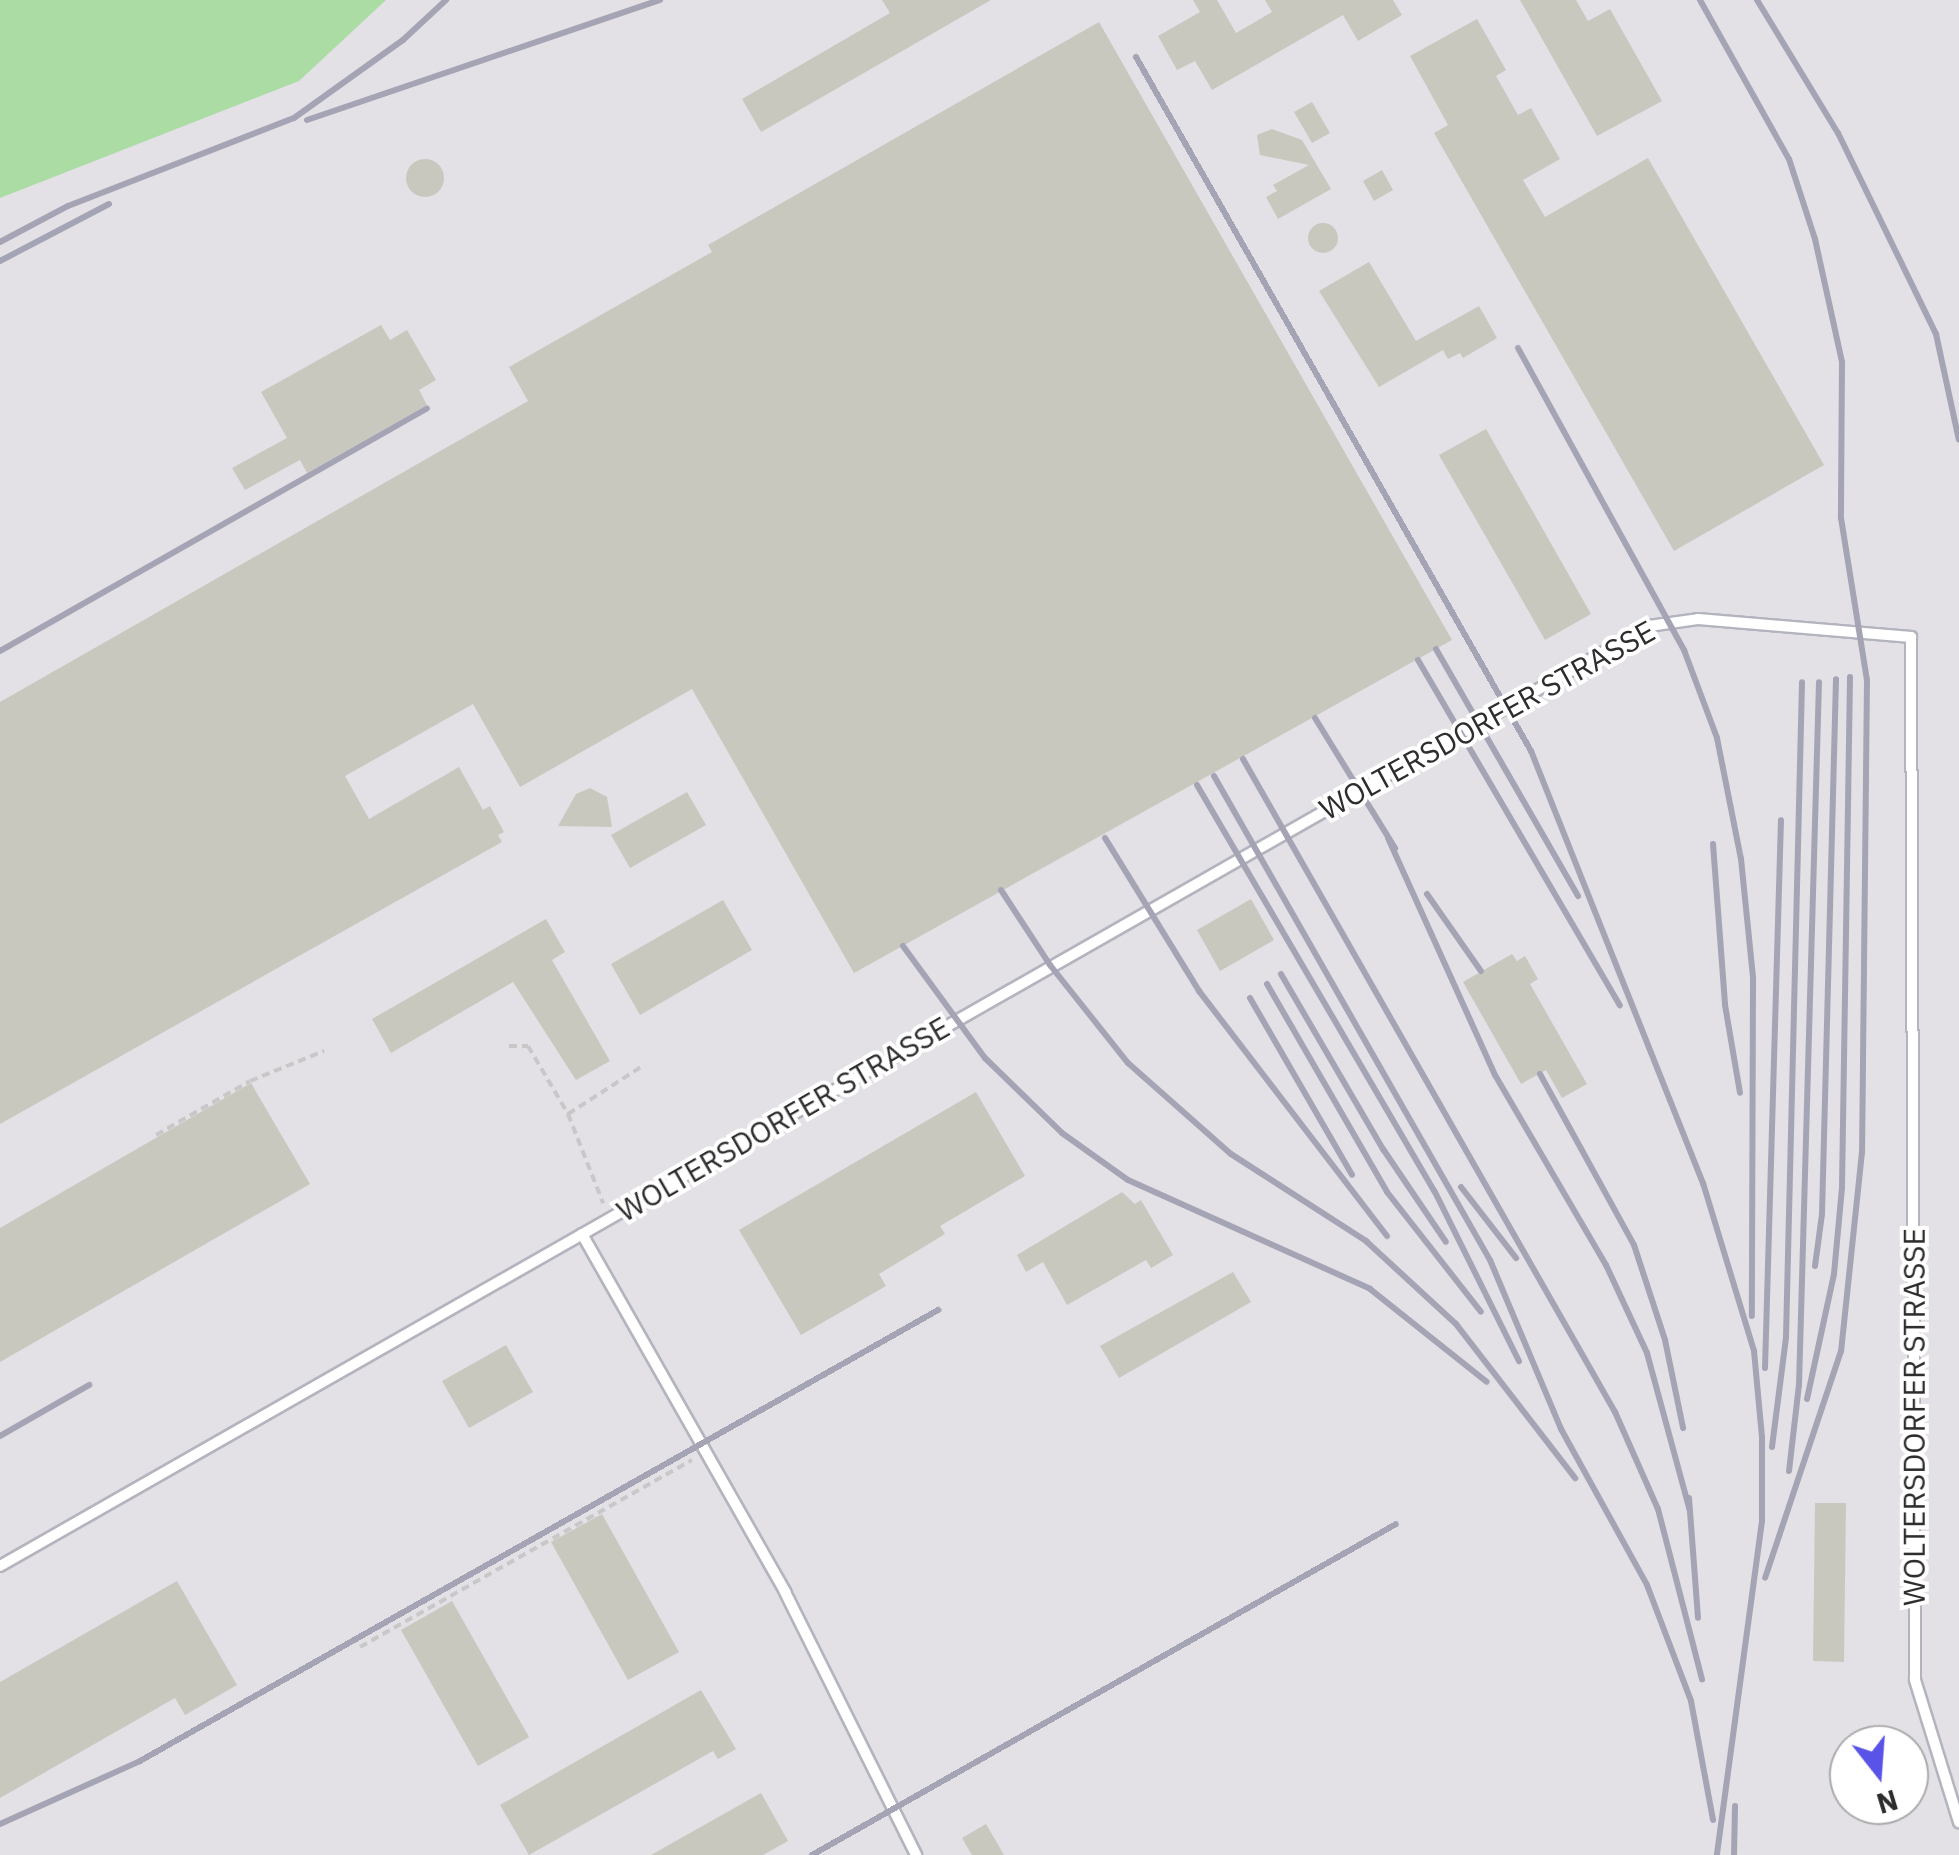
<!DOCTYPE html>
<style>
body{margin:0}
#map{position:relative;width:1959px;height:1855px;overflow:hidden;background:#eceae1;font-family:"IBM Plex Sans",sans-serif}
div>[style]{position:absolute}
.industrial>*{inset:0;background:#e3e0e6}
.green>*{inset:0;background:#aadca4}
.building>*{inset:0;background:#c9c8bf}
.round{border-radius:50%}
.path>*{height:4px;margin-top:-2px;transform-origin:0;background:repeating-linear-gradient(90deg,#c8c8c8 0 8px,transparent 0 13px)}
.roads{filter:drop-shadow(2px 0 #b4b4bf) drop-shadow(-2px 0 #b4b4bf) drop-shadow(0 2px #b4b4bf) drop-shadow(0 -2px #b4b4bf)}
.lane>*{height:10px;margin:-5px;padding:0 5px;transform-origin:5px;border-radius:5px;background:#fff}
.rail>*{height:6px;margin:-3px;padding:0 3px;transform-origin:3px;border-radius:3px;background:#a5a4b4}
span{translate:-50% -50%;white-space:nowrap;text-align:center;line-height:1.15;-webkit-text-stroke:8px #fff;paint-order:stroke}
.street-label{font-size:30px;color:#2d2d2d}
.north{position:absolute;left:1829px;top:1725px;width:100px;height:100px;box-sizing:border-box;background:#fff;border:2px solid #ababab;border-radius:50%;rotate:163deg;font-size:28px;font-weight:700;line-height:40px;text-align:center;color:#2d2d2d}
.north::after{content:'';display:block;margin:auto;width:35px;height:45px;background:#5954e7;clip-path:polygon(50% 0,100% 100%,50% 72%,0 100%)}
</style>
<div id="map">
<div class="industrial">
<i style="clip-path:polygon(evenodd,0 0,1959px 0,1959px 1855px,0 1855px,0 0,1849px 1745px,1909px 1745px,1909px 1805px,1849px 1805px,1849px 1745px)"></i>
</div>
<div class="green">
<i style="clip-path:polygon(0 0,386px 0,299px 81px,0 198px)"></i>
</div>
<div class="building">
<i style="clip-path:polygon(882px 0,991px 0,761px 132px,742px 99px,890px 13px)"></i>
<i style="clip-path:polygon(1193px 0,1217px 0,1236px 33px,1272px 12px,1265px 0,1393px 0,1402px 15px,1358px 41px,1343px 15px,1212px 90px,1195px 61px,1177px 70px,1158px 36px,1200px 12px)"></i>
<i style="clip-path:polygon(1520px 0,1576px 0,1588px 21px,1610px 9px,1662px 101px,1597px 136px)"></i>
<i style="clip-path:polygon(1477px 19px,1506px 70px,1496px 76px,1518px 115px,1531px 108px,1560px 159px,1523px 180px,1545px 217px,1648px 158px,1824px 465px,1674px 551px,1434px 133px,1448px 125px,1410px 56px)"></i>
<i style="clip-path:polygon(1099px 22px,1452px 640px,854px 973px,692px 689px,520px 787px,473px 704px,345px 776px,369px 819px,459px 767px,483px 810px,490px 806px,504px 832px,498px 835px,502px 842px,0 1124px,0 702px,528px 401px,509px 367px,712px 252px,708px 245px)"></i>
<i style="clip-path:polygon(1312px 102px,1330px 133px,1312px 143px,1294px 112px)"></i>
<i style="clip-path:polygon(1272px 129px,1302px 140px,1331px 189px,1278px 219px,1266px 197px,1277px 191px,1273px 185px,1309px 165px,1260px 155px,1257px 135px)"></i>
<i class="round" style="left:406px;top:159px;width:38px;height:38px"></i>
<i style="clip-path:polygon(1382px 170px,1393px 190px,1374px 201px,1363px 181px)"></i>
<i class="round" style="left:1308px;top:223px;width:30px;height:30px"></i>
<i style="clip-path:polygon(1369px 262px,1416px 341px,1479px 306px,1497px 338px,1463px 358px,1460px 353px,1448px 359px,1443px 350px,1379px 387px,1319px 291px)"></i>
<i style="clip-path:polygon(381px 325px,390px 340px,407px 330px,436px 380px,419px 390px,427px 405px,307px 473px,300px 460px,245px 490px,232px 468px,287px 438px,261px 392px)"></i>
<i style="clip-path:polygon(1486px 429px,1591px 614px,1545px 640px,1439px 455px)"></i>
<i style="clip-path:polygon(590px 788px,607px 797px,612px 827px,558px 826px,576px 794px)"></i>
<i style="clip-path:polygon(687px 792px,706px 825px,630px 868px,611px 835px)"></i>
<i style="clip-path:polygon(1251px 899px,1274px 940px,1220px 971px,1197px 930px)"></i>
<i style="clip-path:polygon(723px 900px,752px 950px,640px 1015px,611px 964px)"></i>
<i style="clip-path:polygon(546px 919px,565px 952px,552px 960px,610px 1061px,576px 1080px,513px 982px,391px 1053px,372px 1019px)"></i>
<i style="clip-path:polygon(1512px 954px,1517px 961px,1525px 956px,1538px 979px,1530px 984px,1587px 1084px,1562px 1098px,1546px 1070px,1521px 1084px,1463px 982px)"></i>
<i style="clip-path:polygon(251px 1083px,310px 1184px,0 1362px,0 1228px)"></i>
<i style="clip-path:polygon(976px 1092px,1025px 1176px,940px 1226px,945px 1234px,879px 1274px,886px 1286px,801px 1335px,739px 1230px)"></i>
<i style="clip-path:polygon(1122px 1192px,1135px 1204px,1141px 1200px,1173px 1255px,1151px 1268px,1146px 1260px,1067px 1305px,1043px 1262px,1026px 1272px,1017px 1255px)"></i>
<i style="clip-path:polygon(1233px 1272px,1251px 1302px,1119px 1378px,1100px 1346px)"></i>
<i style="clip-path:polygon(506px 1345px,533px 1392px,469px 1428px,442px 1381px)"></i>
<i style="clip-path:polygon(1815px 1503px,1846px 1503px,1844px 1662px,1813px 1661px)"></i>
<i style="clip-path:polygon(602px 1514px,679px 1652px,628px 1680px,551px 1542px)"></i>
<i style="clip-path:polygon(177px 1581px,237px 1685px,185px 1715px,175px 1698px,0 1798px,0 1682px)"></i>
<i style="clip-path:polygon(452px 1601px,529px 1737px,478px 1766px,401px 1630px)"></i>
<i style="clip-path:polygon(701px 1690px,736px 1749px,718px 1759px,713px 1751px,529px 1855px,500px 1805px)"></i>
<i style="clip-path:polygon(761px 1793px,788px 1841px,763px 1855px,651px 1855px)"></i>
<i style="clip-path:polygon(986px 1824px,1004px 1855px,972px 1855px,962px 1838px)"></i>
</div>
<div class="path">
<i style="left:509px;top:1046px;width:19px"></i>
<i style="left:528px;top:1046px;width:79px;rotate:59.5deg"></i>
<i style="left:568px;top:1114px;width:87px;rotate:-32.8deg"></i>
<i style="left:568px;top:1114px;width:96px;rotate:68.5deg"></i>
<i style="left:156px;top:1135px;width:108px;rotate:-29.9deg"></i>
<i style="left:250px;top:1081px;width:80px;rotate:-22.1deg"></i>
<i style="left:360px;top:1647px;width:381px;rotate:-29.4deg"></i>
</div>
<div class="roads">
<div class="lane">
<i style="left:582px;top:1234px;width:412px;rotate:60.4deg"></i>
<i style="left:785px;top:1592px;width:294px;rotate:63.5deg"></i>
<i style="left:0;top:1566px;width:1898px;rotate:-29.68deg"></i>
<i style="left:1649px;top:626px;width:49px;rotate:-8.1deg"></i>
<i style="left:1698px;top:619px;width:214px;rotate:4.8deg"></i>
<i style="left:1911px;top:637px;width:1043px;rotate:89.78deg"></i>
<i style="left:1915px;top:1680px;width:149px;rotate:72.8deg"></i>
</div>
</div>
<div class="rail">
<i style="left:1700px;top:0;width:182px;rotate:60.8deg"></i>
<i style="left:1789px;top:159px;width:84px;rotate:72deg"></i>
<i style="left:1815px;top:239px;width:126px;rotate:77.6deg"></i>
<i style="left:1842px;top:362px;width:156px;rotate:90.4deg"></i>
<i style="left:1841px;top:518px;width:164px;rotate:80.9deg"></i>
<i style="left:1867px;top:680px;width:472px;rotate:90.6deg"></i>
<i style="left:1862px;top:1152px;width:200px;rotate:96deg"></i>
<i style="left:1841px;top:1351px;width:239px;rotate:108.5deg"></i>
<i style="left:1757px;top:0;width:156px;rotate:58.7deg"></i>
<i style="left:1838px;top:133px;width:224px;rotate:64deg"></i>
<i style="left:1936px;top:334px;width:108px;rotate:77.8deg"></i>
<i style="left:1136px;top:57px;width:799px;rotate:60.35deg"></i>
<i style="left:1531px;top:751px;width:465px;rotate:68.3deg"></i>
<i style="left:1703px;top:1183px;width:176px;rotate:73.1deg"></i>
<i style="left:1754px;top:1351px;width:87px;rotate:84.7deg"></i>
<i style="left:1762px;top:1438px;width:83px;rotate:90deg"></i>
<i style="left:1762px;top:1521px;width:337px;rotate:97.7deg"></i>
<i style="left:307px;top:120px;width:373px;rotate:-18.8deg"></i>
<i style="left:0;top:242px;width:77px;rotate:-27.9deg"></i>
<i style="left:68px;top:206px;width:243px;rotate:-21.3deg"></i>
<i style="left:294px;top:118px;width:134px;rotate:-35.6deg"></i>
<i style="left:403px;top:40px;width:59px;rotate:-42.9deg"></i>
<i style="left:0;top:261px;width:123px;rotate:-27.6deg"></i>
<i style="left:1518px;top:348px;width:345px;rotate:61.2deg"></i>
<i style="left:1684px;top:650px;width:94px;rotate:69.4deg"></i>
<i style="left:1717px;top:738px;width:123px;rotate:78.8deg"></i>
<i style="left:1741px;top:859px;width:120px;rotate:84.2deg"></i>
<i style="left:1753px;top:978px;width:338px;rotate:90.2deg"></i>
<i style="left:1436px;top:649px;width:285px;rotate:60.1deg"></i>
<i style="left:0;top:651px;width:491px;rotate:-29.6deg"></i>
<i style="left:1418px;top:660px;width:400px;rotate:59.7deg"></i>
<i style="left:1315px;top:718px;width:153px;rotate:58.4deg"></i>
<i style="left:1243px;top:759px;width:752px;rotate:60.33deg"></i>
<i style="left:1615px;top:1412px;width:106px;rotate:66.1deg"></i>
<i style="left:1658px;top:1509px;width:176px;rotate:75.5deg"></i>
<i style="left:1214px;top:776px;width:557px;rotate:60.31deg"></i>
<i style="left:1490px;top:1260px;width:183px;rotate:67.2deg"></i>
<i style="left:1561px;top:1429px;width:178px;rotate:61.1deg"></i>
<i style="left:1647px;top:1585px;width:124px;rotate:69.2deg"></i>
<i style="left:1691px;top:1701px;width:121px;rotate:79.5deg"></i>
<i style="left:1197px;top:785px;width:471px;rotate:59.7deg"></i>
<i style="left:1435px;top:1192px;width:189px;rotate:63.6deg"></i>
<i style="left:1105px;top:838px;width:180px;rotate:58.4deg"></i>
<i style="left:1199px;top:991px;width:309px;rotate:52.5deg"></i>
<i style="left:1388px;top:838px;width:260px;rotate:65.7deg"></i>
<i style="left:1495px;top:1075px;width:220px;rotate:59.7deg"></i>
<i style="left:1606px;top:1265px;width:97px;rotate:65deg"></i>
<i style="left:1647px;top:1353px;width:164px;rotate:74.8deg"></i>
<i style="left:1713px;top:844px;width:161px;rotate:85.7deg"></i>
<i style="left:1725px;top:1005px;width:89px;rotate:80.3deg"></i>
<i style="left:1001px;top:890px;width:90px;rotate:56.8deg"></i>
<i style="left:1050px;top:965px;width:125px;rotate:51.5deg"></i>
<i style="left:1128px;top:1063px;width:137px;rotate:41.5deg"></i>
<i style="left:1231px;top:1154px;width:161px;rotate:32.8deg"></i>
<i style="left:1366px;top:1241px;width:122px;rotate:42.7deg"></i>
<i style="left:1456px;top:1324px;width:195px;rotate:52.3deg"></i>
<i style="left:1427px;top:894px;width:94px;rotate:55deg"></i>
<i style="left:903px;top:946px;width:139px;rotate:53.8deg"></i>
<i style="left:985px;top:1058px;width:107px;rotate:44.2deg"></i>
<i style="left:1062px;top:1133px;width:81px;rotate:35.5deg"></i>
<i style="left:1128px;top:1180px;width:265px;rotate:24.2deg"></i>
<i style="left:1370px;top:1289px;width:149px;rotate:38.5deg"></i>
<i style="left:1281px;top:974px;width:203px;rotate:59.8deg"></i>
<i style="left:1383px;top:1149px;width:112px;rotate:55.9deg"></i>
<i style="left:1267px;top:984px;width:240px;rotate:60deg"></i>
<i style="left:1387px;top:1192px;width:152px;rotate:51.9deg"></i>
<i style="left:1250px;top:998px;width:204px;rotate:60deg"></i>
<i style="left:1540px;top:1074px;width:195px;rotate:61.2deg"></i>
<i style="left:1634px;top:1245px;width:100px;rotate:71.9deg"></i>
<i style="left:1665px;top:1340px;width:90px;rotate:78.4deg"></i>
<i style="left:1461px;top:1187px;width:90px;rotate:52.2deg"></i>
<i style="left:1815px;top:1266px;width:52px;rotate:-82.3deg"></i>
<i style="left:1822px;top:1214px;width:535px;rotate:-88.5deg"></i>
<i style="left:1765px;top:1368px;width:548px;rotate:-88.33deg"></i>
<i style="left:1807px;top:1399px;width:128px;rotate:-77.8deg"></i>
<i style="left:1834px;top:1274px;width:87px;rotate:-84.7deg"></i>
<i style="left:1842px;top:1187px;width:510px;rotate:-89.1deg"></i>
<i style="left:0;top:1436px;width:103px;rotate:-29.8deg"></i>
<i style="left:1772px;top:1447px;width:111px;rotate:-82.7deg"></i>
<i style="left:1786px;top:1337px;width:655px;rotate:-88.6deg"></i>
<i style="left:1789px;top:1471px;width:87px;rotate:-83.4deg"></i>
<i style="left:1799px;top:1385px;width:703px;rotate:-88.37deg"></i>
<i style="left:1689px;top:1498px;width:120px;rotate:85.7deg"></i>
<i style="left:0;top:1824px;width:154px;rotate:-24.2deg"></i>
<i style="left:140px;top:1761px;width:917px;rotate:-29.47deg"></i>
<i style="left:812px;top:1855px;width:671px;rotate:-29.54deg"></i>
<i style="left:1734px;top:1855px;width:49px;rotate:-88.8deg"></i>
</div>
<div class="street-label">
<span style="left:1487px;top:720px;rotate:-29deg">WOLTERSDORFER STRASSE</span>
<span style="left:783px;top:1119px;rotate:-30deg">WOLTERSDORFER STRASSE</span>
<span style="left:1914px;top:1417px;rotate:-90deg">WOLTERSDORFER STRASSE</span>
</div>
<div class="north">N</div>
</div>
